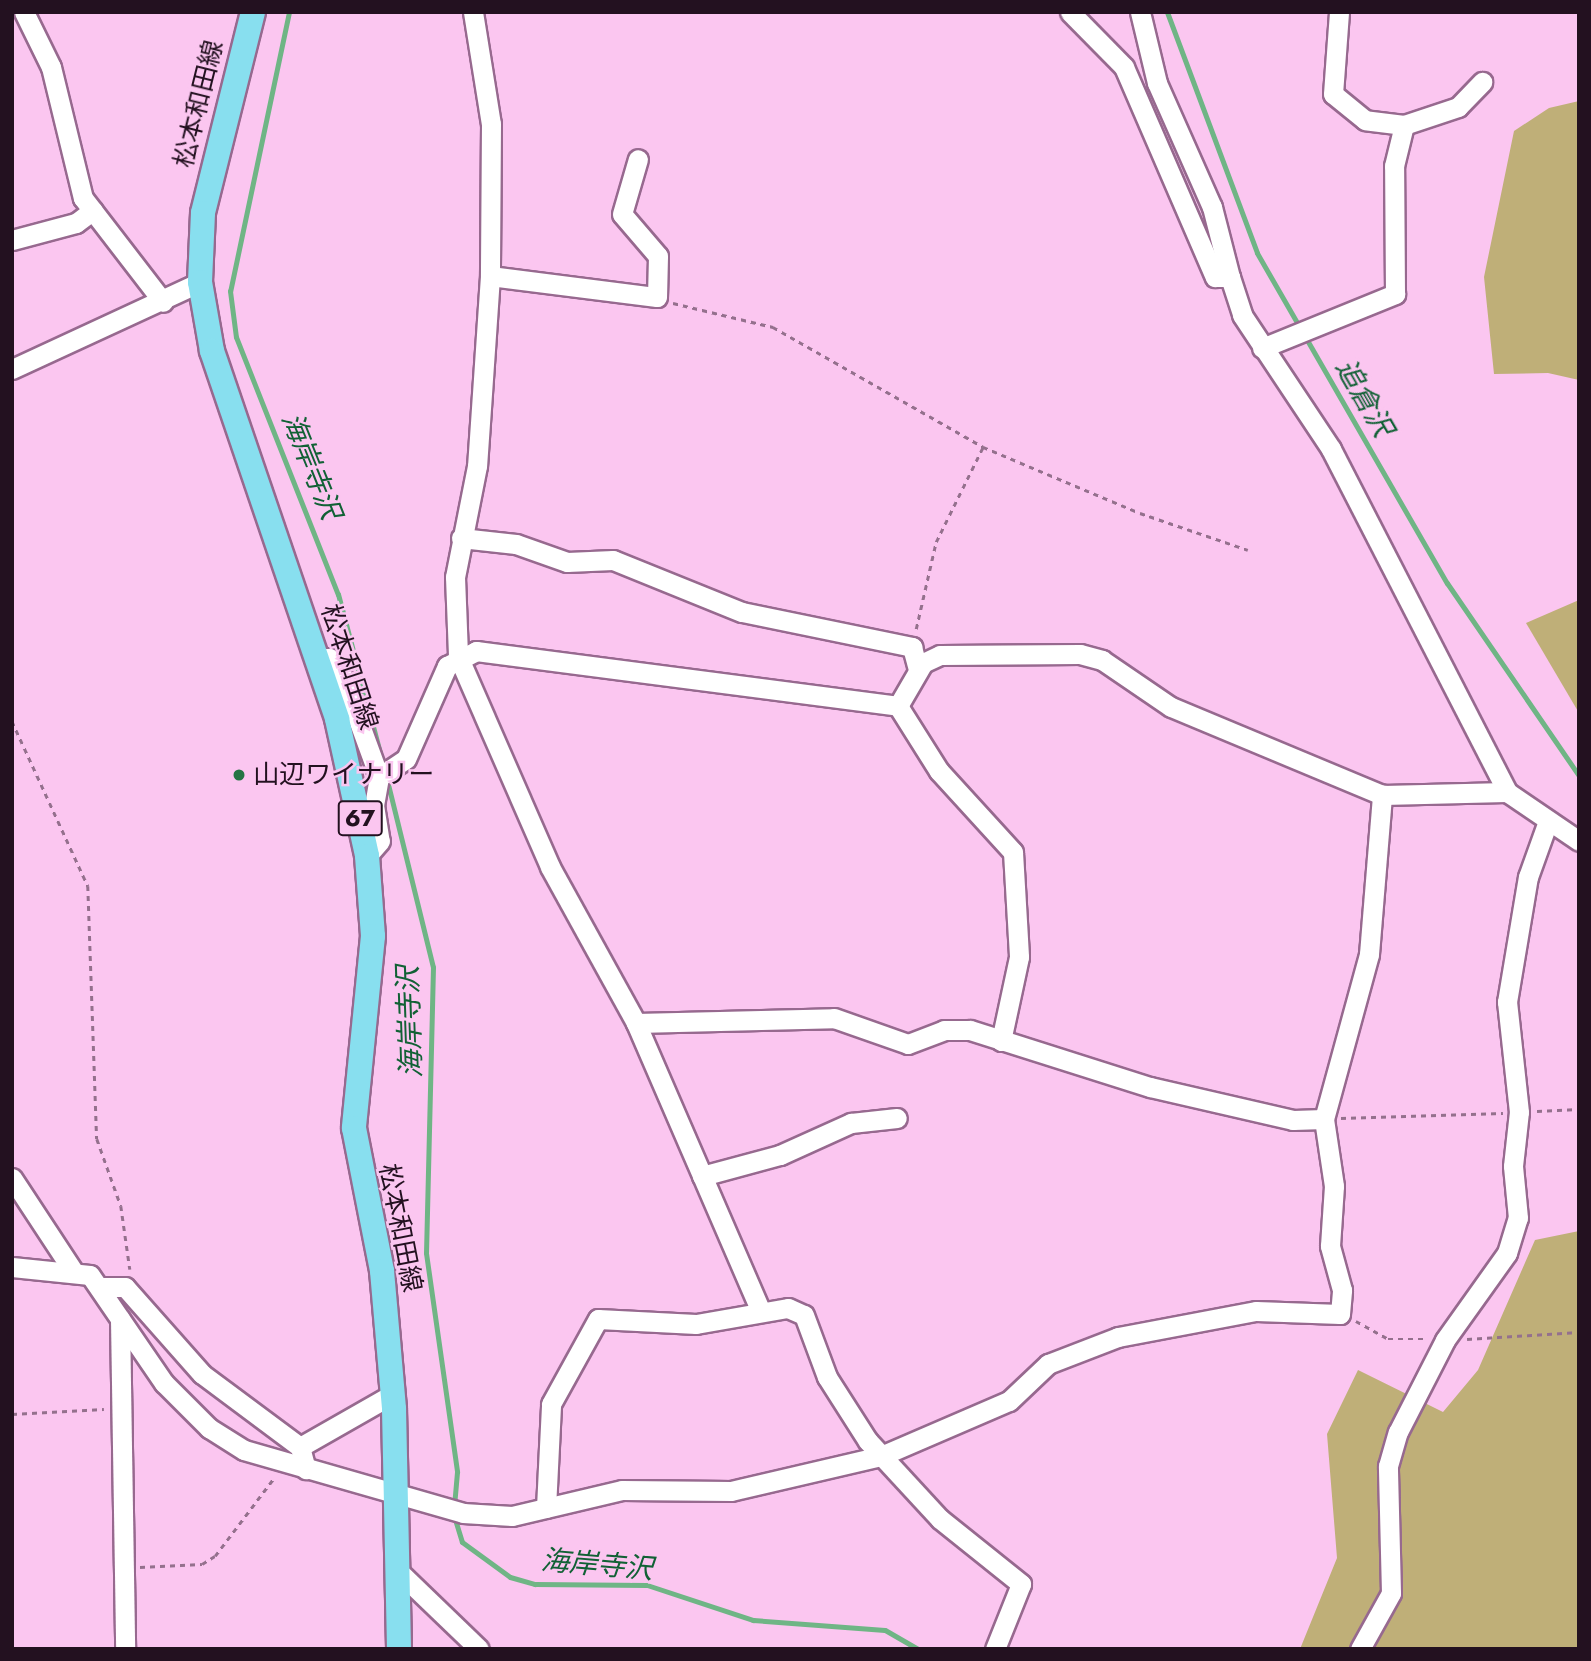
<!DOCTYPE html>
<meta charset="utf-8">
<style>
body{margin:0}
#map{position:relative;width:1591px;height:1661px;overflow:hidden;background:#fbc6f0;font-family:Jost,"Noto Sans JP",sans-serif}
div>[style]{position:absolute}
.green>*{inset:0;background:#bfaf78}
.stream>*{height:5px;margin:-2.5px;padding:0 2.5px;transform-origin:2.5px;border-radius:2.5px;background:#6fb585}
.path>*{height:2.5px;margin-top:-1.25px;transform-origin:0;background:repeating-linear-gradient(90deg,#94708d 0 5px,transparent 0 10px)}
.roads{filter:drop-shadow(2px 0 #97698f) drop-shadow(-2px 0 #97698f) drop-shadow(0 2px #97698f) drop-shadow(0 -2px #97698f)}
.minor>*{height:19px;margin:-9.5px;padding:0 9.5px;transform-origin:9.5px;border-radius:9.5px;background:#fff}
.major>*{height:24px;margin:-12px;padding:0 12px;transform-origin:12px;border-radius:12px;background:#88dfef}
.dots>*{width:19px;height:19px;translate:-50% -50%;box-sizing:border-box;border:4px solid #fbc6f0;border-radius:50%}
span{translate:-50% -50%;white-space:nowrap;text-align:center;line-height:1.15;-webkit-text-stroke:5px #fbc6f0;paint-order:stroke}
.shield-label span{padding:2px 5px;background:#fbc6f0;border:2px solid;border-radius:5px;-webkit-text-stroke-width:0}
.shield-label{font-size:24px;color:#231120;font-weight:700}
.street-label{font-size:26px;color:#231120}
.poi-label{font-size:26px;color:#231120}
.left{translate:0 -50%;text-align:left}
.water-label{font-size:28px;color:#116135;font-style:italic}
.frame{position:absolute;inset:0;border:14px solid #231120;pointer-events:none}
</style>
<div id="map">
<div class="green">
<i style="clip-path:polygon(1579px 101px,1579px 380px,1548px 373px,1494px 374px,1484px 277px,1514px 131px,1549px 108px)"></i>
<i style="clip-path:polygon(1579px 600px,1579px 713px,1526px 623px)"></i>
<i style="clip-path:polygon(1579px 1231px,1579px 1649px,1300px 1649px,1337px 1558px,1327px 1434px,1358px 1370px,1443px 1412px,1478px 1370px,1535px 1240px)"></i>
</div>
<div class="stream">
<i style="left:289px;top:12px;width:285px;rotate:101.9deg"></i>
<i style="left:230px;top:291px;width:46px;rotate:82.6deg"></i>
<i style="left:236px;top:337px;width:277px;rotate:68.4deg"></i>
<i style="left:338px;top:594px;width:169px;rotate:75.2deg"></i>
<i style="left:1167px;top:12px;width:257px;rotate:69.5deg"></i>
<i style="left:1257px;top:253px;width:381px;rotate:60.1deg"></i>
<i style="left:1447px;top:583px;width:234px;rotate:55.6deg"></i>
<i style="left:387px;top:780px;width:193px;rotate:76.2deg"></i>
<i style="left:433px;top:967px;width:286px;rotate:91.4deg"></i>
<i style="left:426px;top:1253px;width:221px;rotate:81.9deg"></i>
<i style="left:457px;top:1472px;width:34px;rotate:95deg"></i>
<i style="left:454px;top:1516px;width:27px;rotate:73deg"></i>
<i style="left:462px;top:1542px;width:59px;rotate:36.1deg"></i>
<i style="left:510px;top:1577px;width:26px;rotate:16deg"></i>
<i style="left:535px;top:1584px;width:112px;rotate:0.5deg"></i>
<i style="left:647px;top:1585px;width:112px;rotate:18.3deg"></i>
<i style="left:753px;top:1620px;width:132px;rotate:4.3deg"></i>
<i style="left:885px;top:1630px;width:38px;rotate:30deg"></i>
</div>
<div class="path">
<i style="left:673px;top:303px;width:103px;rotate:13.5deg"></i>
<i style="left:773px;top:327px;width:242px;rotate:29.7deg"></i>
<i style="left:983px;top:447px;width:170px;rotate:22.8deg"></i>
<i style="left:1140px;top:513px;width:114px;rotate:18.9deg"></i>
<i style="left:916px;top:629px;width:89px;rotate:-77.1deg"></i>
<i style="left:936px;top:542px;width:106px;rotate:-63.7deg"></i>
<i style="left:12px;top:721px;width:182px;rotate:65.3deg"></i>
<i style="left:88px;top:886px;width:253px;rotate:88deg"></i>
<i style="left:97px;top:1139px;width:71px;rotate:70.3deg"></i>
<i style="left:121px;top:1206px;width:64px;rotate:81.9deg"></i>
<i style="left:1537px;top:1111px;width:42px;rotate:-2.7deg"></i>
<i style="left:1341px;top:1118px;width:162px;rotate:-1.8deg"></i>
<i style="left:1356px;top:1321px;width:37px;rotate:29deg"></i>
<i style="left:1388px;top:1339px;width:37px"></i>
<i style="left:1467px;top:1339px;width:112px;rotate:-3.6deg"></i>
<i style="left:12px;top:1414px;width:92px;rotate:-3.1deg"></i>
<i style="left:140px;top:1567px;width:62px;rotate:-2.8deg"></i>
<i style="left:202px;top:1564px;width:15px;rotate:-32deg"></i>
<i style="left:215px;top:1556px;width:98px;rotate:-52.9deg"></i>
</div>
<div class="roads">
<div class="minor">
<i style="left:24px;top:12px;width:61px;rotate:63.9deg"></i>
<i style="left:51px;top:67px;width:135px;rotate:76.3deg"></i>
<i style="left:83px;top:198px;width:131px;rotate:52.4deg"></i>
<i style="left:473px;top:12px;width:113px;rotate:80.9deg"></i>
<i style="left:491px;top:124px;width:152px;rotate:90.4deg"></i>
<i style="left:490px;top:276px;width:190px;rotate:93.9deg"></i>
<i style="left:477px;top:466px;width:113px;rotate:101.2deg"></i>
<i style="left:455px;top:577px;width:79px;rotate:87.8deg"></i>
<i style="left:458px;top:656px;width:230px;rotate:66.4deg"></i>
<i style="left:550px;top:867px;width:178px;rotate:61.1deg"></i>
<i style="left:636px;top:1023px;width:312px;rotate:66.6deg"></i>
<i style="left:1070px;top:12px;width:77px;rotate:45.5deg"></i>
<i style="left:1124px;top:67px;width:229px;rotate:66.6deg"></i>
<i style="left:1215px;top:277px;width:15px"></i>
<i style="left:1230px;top:277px;width:40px;rotate:72deg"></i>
<i style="left:1242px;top:315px;width:161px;rotate:56.4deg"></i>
<i style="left:1331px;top:449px;width:386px;rotate:62.8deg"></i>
<i style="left:1507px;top:792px;width:87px;rotate:34.2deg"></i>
<i style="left:1140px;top:12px;width:73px;rotate:76.5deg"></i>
<i style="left:1157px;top:83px;width:136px;rotate:66.1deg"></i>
<i style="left:1212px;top:207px;width:72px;rotate:75.6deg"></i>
<i style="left:1404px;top:125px;width:57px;rotate:-18.4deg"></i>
<i style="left:1458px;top:107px;width:35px;rotate:-46deg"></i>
<i style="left:12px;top:240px;width:66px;rotate:-14.9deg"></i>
<i style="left:76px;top:223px;width:21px;rotate:-37deg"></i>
<i style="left:490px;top:276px;width:168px;rotate:7.2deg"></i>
<i style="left:657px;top:297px;width:41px;rotate:-88.6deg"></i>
<i style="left:658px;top:256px;width:55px;rotate:-130.6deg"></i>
<i style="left:622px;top:214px;width:57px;rotate:-73.8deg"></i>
<i style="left:1262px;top:348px;width:144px;rotate:-22.1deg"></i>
<i style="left:1395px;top:294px;width:128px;rotate:-90.4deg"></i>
<i style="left:1394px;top:166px;width:42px;rotate:-76.3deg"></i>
<i style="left:1404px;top:125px;width:39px;rotate:-173deg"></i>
<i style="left:1365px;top:120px;width:41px;rotate:-140.9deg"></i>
<i style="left:1333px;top:94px;width:82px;rotate:-85.8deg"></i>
<i style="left:12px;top:369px;width:207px;rotate:-24.8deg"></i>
<i style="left:461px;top:538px;width:55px;rotate:6.2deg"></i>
<i style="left:516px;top:544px;width:54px;rotate:19.4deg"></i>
<i style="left:567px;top:562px;width:46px;rotate:-2.5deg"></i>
<i style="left:613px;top:560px;width:139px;rotate:22deg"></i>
<i style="left:742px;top:612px;width:174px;rotate:11.6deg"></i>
<i style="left:912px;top:647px;width:24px;rotate:75deg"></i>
<i style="left:317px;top:659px;width:12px;rotate:-5deg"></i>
<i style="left:329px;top:658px;width:19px;rotate:51deg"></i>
<i style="left:341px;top:673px;width:111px;rotate:69.9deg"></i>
<i style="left:379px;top:777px;width:28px;rotate:100deg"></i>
<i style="left:374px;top:805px;width:36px;rotate:81deg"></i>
<i style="left:380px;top:841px;width:20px;rotate:131deg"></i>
<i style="left:898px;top:706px;width:50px;rotate:-59.8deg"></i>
<i style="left:923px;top:663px;width:19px;rotate:-25deg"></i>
<i style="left:940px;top:655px;width:140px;rotate:-0.4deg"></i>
<i style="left:1080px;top:654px;width:23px;rotate:15deg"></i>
<i style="left:1102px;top:660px;width:83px;rotate:34.3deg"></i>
<i style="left:1171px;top:707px;width:229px;rotate:22.6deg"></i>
<i style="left:1382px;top:795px;width:125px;rotate:-1.4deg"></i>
<i style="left:379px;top:777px;width:32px;rotate:-34deg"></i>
<i style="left:406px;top:759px;width:102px;rotate:-66.2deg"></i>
<i style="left:447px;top:666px;width:33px;rotate:-27deg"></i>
<i style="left:476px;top:651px;width:426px;rotate:7.4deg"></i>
<i style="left:898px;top:706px;width:77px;rotate:57.8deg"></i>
<i style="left:939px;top:771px;width:110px;rotate:47.6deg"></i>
<i style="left:1013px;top:852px;width:105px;rotate:86.7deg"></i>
<i style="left:1019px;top:957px;width:86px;rotate:102.1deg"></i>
<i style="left:636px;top:1023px;width:198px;rotate:-1.4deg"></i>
<i style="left:834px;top:1018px;width:78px;rotate:19.4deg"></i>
<i style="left:908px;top:1044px;width:39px;rotate:-21deg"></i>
<i style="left:944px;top:1030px;width:26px"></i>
<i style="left:970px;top:1030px;width:189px;rotate:17.6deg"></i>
<i style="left:1150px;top:1087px;width:147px;rotate:13deg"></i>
<i style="left:1293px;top:1120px;width:31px;rotate:-2deg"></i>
<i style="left:702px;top:1176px;width:81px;rotate:-15.1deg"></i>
<i style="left:780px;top:1155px;width:78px;rotate:-24.3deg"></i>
<i style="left:851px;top:1123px;width:46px;rotate:-6.2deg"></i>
<i style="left:12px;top:1178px;width:111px;rotate:56.7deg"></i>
<i style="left:12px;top:1267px;width:78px;rotate:5.9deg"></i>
<i style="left:90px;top:1275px;width:131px;rotate:55.6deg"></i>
<i style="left:164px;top:1383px;width:64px;rotate:45deg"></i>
<i style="left:209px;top:1428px;width:41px;rotate:32.2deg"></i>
<i style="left:244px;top:1450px;width:228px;rotate:16deg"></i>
<i style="left:463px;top:1513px;width:49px;rotate:3.5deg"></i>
<i style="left:512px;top:1516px;width:113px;rotate:-13.3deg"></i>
<i style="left:622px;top:1490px;width:109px;rotate:0.5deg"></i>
<i style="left:731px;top:1491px;width:154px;rotate:-13.1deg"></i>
<i style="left:881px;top:1456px;width:139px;rotate:-23.3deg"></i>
<i style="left:1009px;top:1401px;width:54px;rotate:-43.5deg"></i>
<i style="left:1048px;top:1364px;width:75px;rotate:-21.1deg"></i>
<i style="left:1118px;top:1337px;width:140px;rotate:-10.7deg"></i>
<i style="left:1256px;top:1311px;width:84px;rotate:2deg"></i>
<i style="left:1340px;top:1314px;width:24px;rotate:-85deg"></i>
<i style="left:1342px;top:1290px;width:46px;rotate:-105.3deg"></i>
<i style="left:1330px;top:1246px;width:60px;rotate:-86.2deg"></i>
<i style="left:1334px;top:1186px;width:68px;rotate:-98.5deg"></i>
<i style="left:1324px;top:1119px;width:171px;rotate:-74.7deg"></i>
<i style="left:1369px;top:954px;width:160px;rotate:-85.3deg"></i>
<i style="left:103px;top:1287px;width:22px"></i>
<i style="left:125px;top:1287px;width:116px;rotate:48.5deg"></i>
<i style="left:202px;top:1374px;width:122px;rotate:36.7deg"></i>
<i style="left:300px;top:1447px;width:23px;rotate:75deg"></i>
<i style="left:120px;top:1319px;width:330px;rotate:89.1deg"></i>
<i style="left:300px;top:1447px;width:107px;rotate:-29.7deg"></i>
<i style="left:546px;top:1508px;width:104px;rotate:-87.2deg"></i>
<i style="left:551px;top:1404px;width:97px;rotate:-61.1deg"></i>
<i style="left:598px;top:1319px;width:98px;rotate:2.9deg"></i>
<i style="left:696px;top:1324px;width:93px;rotate:-9.9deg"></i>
<i style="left:788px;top:1308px;width:17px;rotate:24deg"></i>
<i style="left:804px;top:1315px;width:66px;rotate:69.6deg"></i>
<i style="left:827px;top:1377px;width:76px;rotate:57.4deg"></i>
<i style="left:868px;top:1441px;width:106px;rotate:47.3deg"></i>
<i style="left:940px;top:1519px;width:104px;rotate:38.7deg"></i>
<i style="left:1021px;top:1584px;width:70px;rotate:111.8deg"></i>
<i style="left:398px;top:1571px;width:112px;rotate:43.9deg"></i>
<i style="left:1360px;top:1649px;width:64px;rotate:-61deg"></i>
<i style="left:1391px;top:1593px;width:127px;rotate:-91.4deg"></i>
<i style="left:1388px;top:1466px;width:35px;rotate:-74deg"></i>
<i style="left:1398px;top:1432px;width:103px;rotate:-62.9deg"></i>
<i style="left:1445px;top:1340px;width:107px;rotate:-54.5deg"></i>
<i style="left:1507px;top:1253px;width:37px;rotate:-73deg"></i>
<i style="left:1518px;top:1218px;width:52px;rotate:-95.5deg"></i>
<i style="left:1513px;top:1166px;width:54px;rotate:-83.7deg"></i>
<i style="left:1519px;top:1112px;width:111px;rotate:-96.2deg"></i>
<i style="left:1507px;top:1002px;width:127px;rotate:-80.5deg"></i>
<i style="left:1528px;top:877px;width:59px;rotate:-70.3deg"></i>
</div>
<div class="major">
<i style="left:253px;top:12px;width:207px;rotate:104deg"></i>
<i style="left:203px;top:213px;width:69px;rotate:92.5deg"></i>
<i style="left:200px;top:282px;width:70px;rotate:80.1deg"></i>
<i style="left:212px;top:351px;width:389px;rotate:71.2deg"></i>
<i style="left:337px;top:719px;width:140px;rotate:77.6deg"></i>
<i style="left:367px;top:856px;width:80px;rotate:85.7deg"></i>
<i style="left:373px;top:936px;width:193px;rotate:95.7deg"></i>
<i style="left:354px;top:1128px;width:146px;rotate:78.9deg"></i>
<i style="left:382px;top:1271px;width:139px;rotate:85deg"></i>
<i style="left:394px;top:1409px;width:240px;rotate:88.8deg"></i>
</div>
</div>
<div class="dots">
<i style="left:239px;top:775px;background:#257444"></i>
</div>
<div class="shield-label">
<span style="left:360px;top:818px">67</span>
</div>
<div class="street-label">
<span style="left:199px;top:104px;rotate:-76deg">松本和田線</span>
<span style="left:349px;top:667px;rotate:72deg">松本和田線</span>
<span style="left:400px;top:1228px;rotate:79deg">松本和田線</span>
</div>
<div class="poi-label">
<span class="left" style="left:253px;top:775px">山辺ワイナリー</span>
</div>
<div class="water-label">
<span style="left:1364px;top:398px;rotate:60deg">追倉沢</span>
<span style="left:311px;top:466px;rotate:68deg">海岸寺沢</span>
<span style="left:410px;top:1022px;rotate:-92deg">海岸寺沢</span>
<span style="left:597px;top:1565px;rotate:5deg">海岸寺沢</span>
</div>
<div class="frame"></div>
</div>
